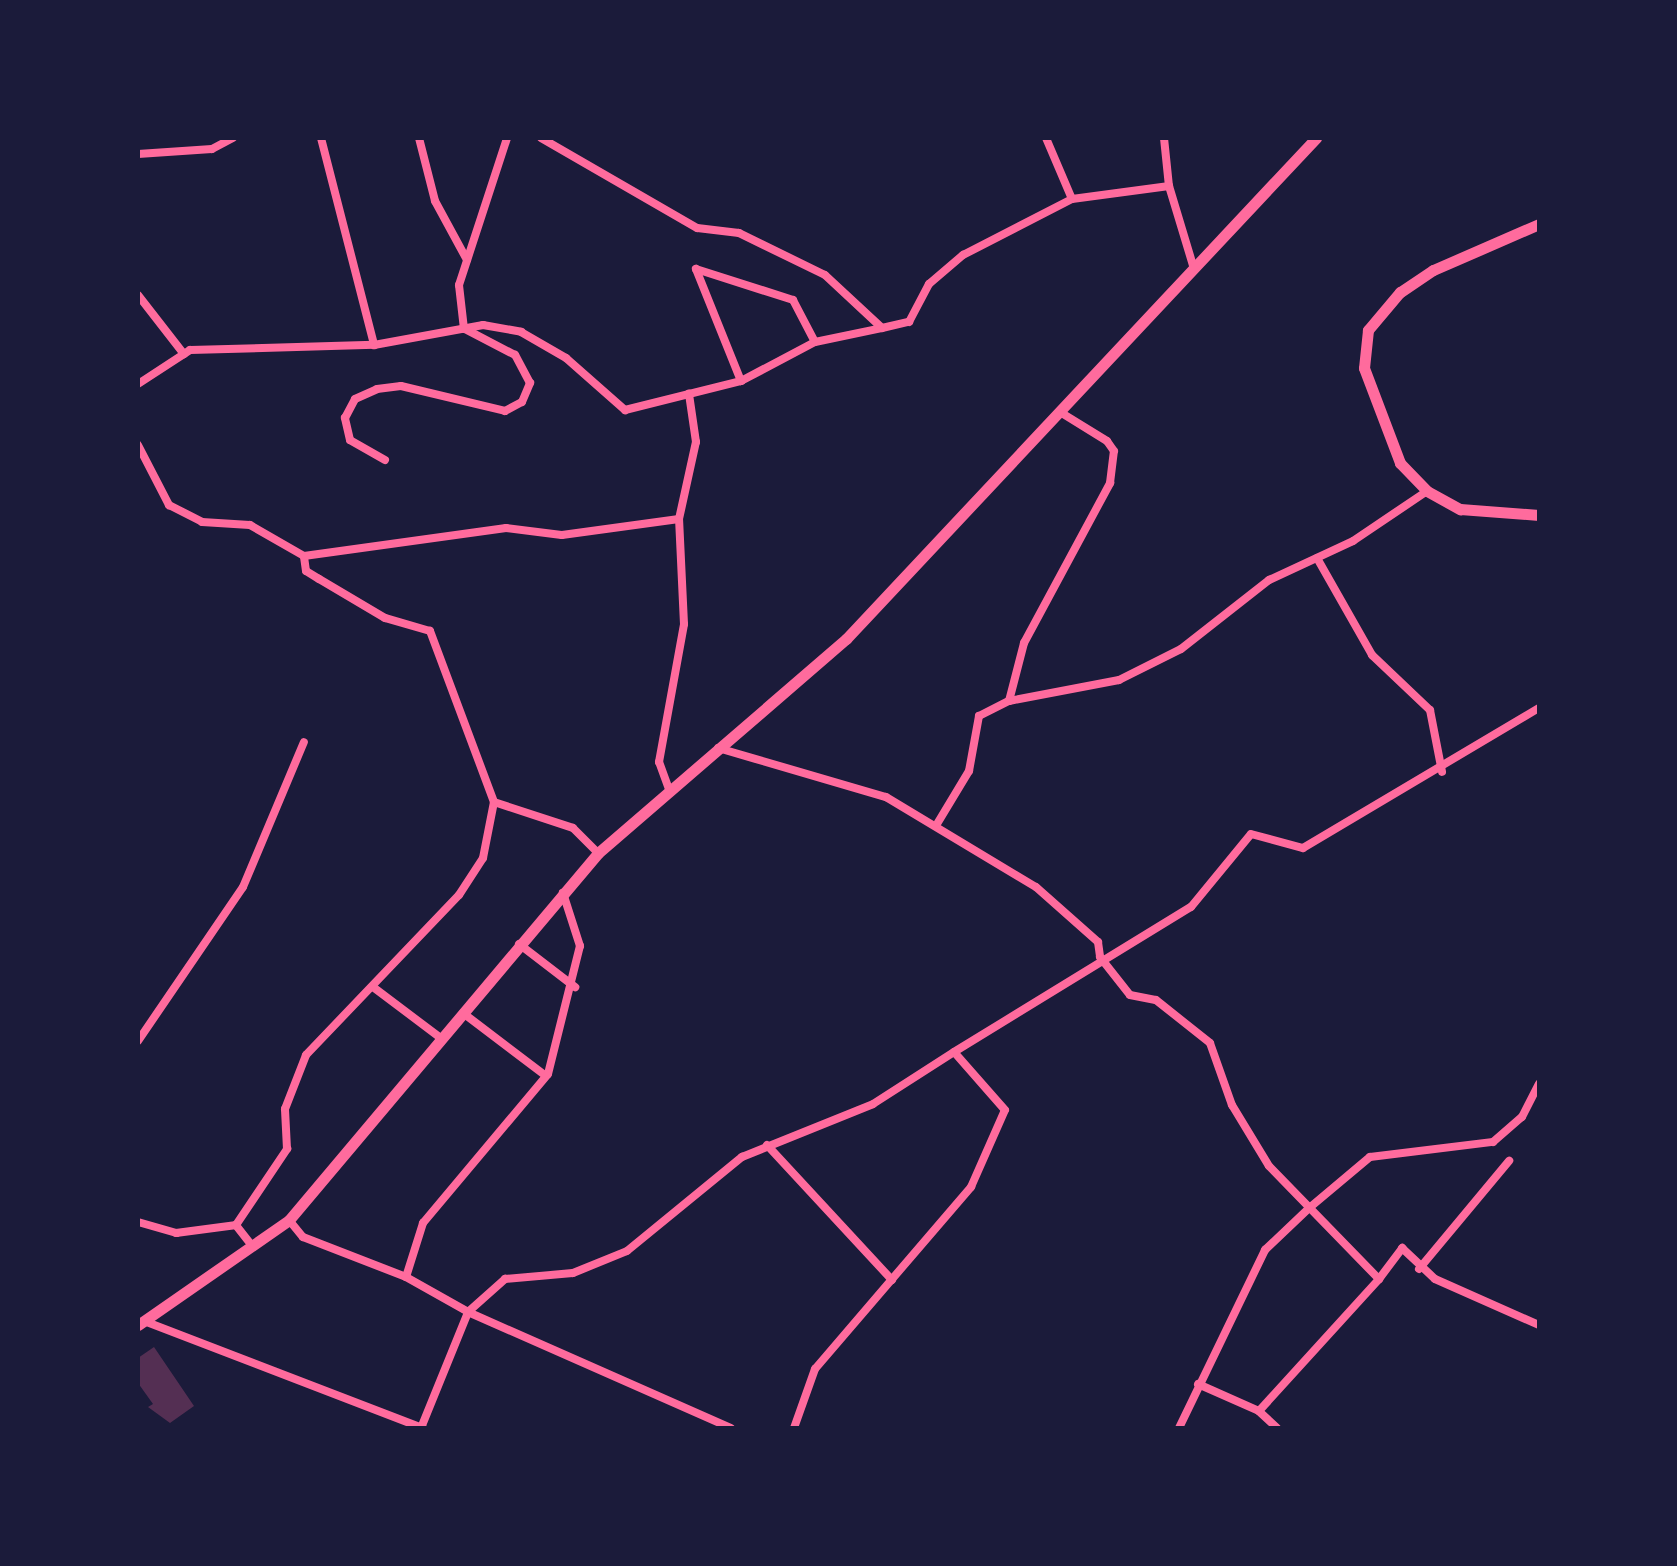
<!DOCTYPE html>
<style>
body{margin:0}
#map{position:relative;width:1677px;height:1566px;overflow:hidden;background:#1b1b3a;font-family:"Roboto Serif",serif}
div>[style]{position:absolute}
.building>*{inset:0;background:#542f53}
.minor>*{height:8px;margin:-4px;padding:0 4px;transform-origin:4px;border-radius:4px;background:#ff6b9d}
.tertiary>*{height:11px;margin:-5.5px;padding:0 5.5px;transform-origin:5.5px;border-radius:5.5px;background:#ff6b9d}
span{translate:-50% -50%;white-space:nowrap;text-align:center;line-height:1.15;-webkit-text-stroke:8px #1b1b3a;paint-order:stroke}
.frame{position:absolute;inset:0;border:140px solid #1b1b3a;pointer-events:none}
</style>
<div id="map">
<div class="building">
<i style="clip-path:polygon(154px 1347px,194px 1406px,170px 1423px,148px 1407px,153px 1404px,138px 1383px,138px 1358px)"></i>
</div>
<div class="minor">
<i style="left:321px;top:138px;width:214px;rotate:75.6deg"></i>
<i style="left:419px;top:138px;width:65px;rotate:75.7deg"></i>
<i style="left:435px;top:201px;width:67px;rotate:61.5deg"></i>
<i style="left:1046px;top:138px;width:66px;rotate:66.9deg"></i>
<i style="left:1072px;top:199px;width:98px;rotate:-7.6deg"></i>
<i style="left:1169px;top:186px;width:87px;rotate:73.2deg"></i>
<i style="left:1164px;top:138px;width:48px;rotate:84.1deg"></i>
<i style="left:138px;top:154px;width:74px;rotate:-3.9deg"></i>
<i style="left:212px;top:149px;width:24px;rotate:-28deg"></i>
<i style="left:138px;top:295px;width:75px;rotate:52.1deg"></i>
<i style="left:882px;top:328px;width:28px;rotate:-13deg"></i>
<i style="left:909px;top:322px;width:43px;rotate:-62.2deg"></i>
<i style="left:929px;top:284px;width:45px;rotate:-40.5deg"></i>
<i style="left:963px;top:255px;width:123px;rotate:-27.2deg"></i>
<i style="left:464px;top:329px;width:44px;rotate:-96.5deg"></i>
<i style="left:459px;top:285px;width:155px;rotate:-71.9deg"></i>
<i style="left:741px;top:381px;width:121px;rotate:-111.9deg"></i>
<i style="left:696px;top:269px;width:102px;rotate:17.7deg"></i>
<i style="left:793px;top:300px;width:47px;rotate:62.4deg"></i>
<i style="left:138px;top:384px;width:62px;rotate:-33.2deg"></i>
<i style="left:190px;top:350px;width:184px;rotate:-1.6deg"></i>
<i style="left:374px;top:345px;width:111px;rotate:-10.4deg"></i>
<i style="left:483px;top:325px;width:39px;rotate:10deg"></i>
<i style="left:521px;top:332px;width:52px;rotate:30deg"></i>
<i style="left:566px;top:358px;width:79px;rotate:41.4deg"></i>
<i style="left:625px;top:410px;width:120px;rotate:-14deg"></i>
<i style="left:741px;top:381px;width:84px;rotate:-27.8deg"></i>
<i style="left:815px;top:342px;width:68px;rotate:-11.8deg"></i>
<i style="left:882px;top:328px;width:78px;rotate:-137.1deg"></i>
<i style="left:825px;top:275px;width:96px;rotate:-154deg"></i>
<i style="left:739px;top:233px;width:42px;rotate:-173.2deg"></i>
<i style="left:697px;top:228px;width:180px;rotate:-150deg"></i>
<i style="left:138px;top:445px;width:68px;rotate:62.7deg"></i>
<i style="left:169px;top:505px;width:37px;rotate:27deg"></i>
<i style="left:202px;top:522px;width:48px;rotate:3.6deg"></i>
<i style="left:250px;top:525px;width:62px;rotate:29.9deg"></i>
<i style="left:304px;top:556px;width:204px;rotate:-7.9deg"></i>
<i style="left:506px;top:528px;width:56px;rotate:7.1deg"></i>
<i style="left:562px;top:535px;width:118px;rotate:-7.8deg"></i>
<i style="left:385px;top:460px;width:40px;rotate:-150.3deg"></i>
<i style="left:350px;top:440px;width:23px;rotate:-103deg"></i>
<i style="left:345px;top:418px;width:21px;rotate:-62deg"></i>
<i style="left:355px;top:399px;width:24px;rotate:-24deg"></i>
<i style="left:377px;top:389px;width:24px;rotate:-7deg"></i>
<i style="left:401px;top:386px;width:107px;rotate:13.5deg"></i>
<i style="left:505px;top:411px;width:19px;rotate:-28deg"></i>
<i style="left:522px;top:402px;width:21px;rotate:-67deg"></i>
<i style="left:530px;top:383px;width:32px;rotate:-118deg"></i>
<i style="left:515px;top:355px;width:56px;rotate:-152.5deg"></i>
<i style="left:1317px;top:558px;width:112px;rotate:60.4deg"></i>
<i style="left:1372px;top:655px;width:80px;rotate:43.5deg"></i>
<i style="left:1430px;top:710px;width:63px;rotate:79deg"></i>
<i style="left:1009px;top:701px;width:60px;rotate:-75.5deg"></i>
<i style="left:1024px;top:643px;width:182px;rotate:-61.7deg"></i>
<i style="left:1110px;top:483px;width:32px;rotate:-83deg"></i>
<i style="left:1114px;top:451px;width:12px;rotate:-125deg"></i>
<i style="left:1107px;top:441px;width:55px;rotate:-148.3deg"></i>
<i style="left:718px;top:748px;width:175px;rotate:16.3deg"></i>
<i style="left:886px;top:797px;width:175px;rotate:31deg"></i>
<i style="left:1036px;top:887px;width:83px;rotate:41.6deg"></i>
<i style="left:1098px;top:942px;width:15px;rotate:82deg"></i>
<i style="left:1100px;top:957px;width:48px;rotate:51.7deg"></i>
<i style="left:1130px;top:995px;width:26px;rotate:11deg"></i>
<i style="left:1156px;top:1000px;width:69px;rotate:38.5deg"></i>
<i style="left:1210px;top:1043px;width:66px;rotate:70.5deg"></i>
<i style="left:1232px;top:1105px;width:71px;rotate:58.8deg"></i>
<i style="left:1269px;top:1166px;width:158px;rotate:45.8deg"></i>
<i style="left:1379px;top:1279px;width:39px;rotate:-53deg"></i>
<i style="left:1402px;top:1248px;width:45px;rotate:43.2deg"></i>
<i style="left:1435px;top:1279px;width:114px;rotate:23.9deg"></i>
<i style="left:670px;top:792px;width:32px;rotate:-110deg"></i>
<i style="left:659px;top:762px;width:140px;rotate:-79.7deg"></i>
<i style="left:684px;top:624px;width:105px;rotate:-92.7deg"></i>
<i style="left:679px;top:519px;width:79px;rotate:-77.6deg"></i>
<i style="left:696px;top:442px;width:49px;rotate:-98.3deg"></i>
<i style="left:494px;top:802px;width:83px;rotate:18.2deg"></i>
<i style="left:573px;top:828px;width:35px;rotate:45deg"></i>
<i style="left:937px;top:824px;width:62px;rotate:-58.9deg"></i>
<i style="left:969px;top:771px;width:56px;rotate:-79.7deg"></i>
<i style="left:979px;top:716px;width:34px;rotate:-27deg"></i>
<i style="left:1009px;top:701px;width:112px;rotate:-10.8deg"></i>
<i style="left:1119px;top:680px;width:69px;rotate:-26.6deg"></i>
<i style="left:1181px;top:649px;width:112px;rotate:-38.1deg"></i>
<i style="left:1269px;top:580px;width:93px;rotate:-24.9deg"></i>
<i style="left:1353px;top:541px;width:89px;rotate:-34deg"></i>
<i style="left:519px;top:944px;width:71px;rotate:37.5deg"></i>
<i style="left:373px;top:987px;width:86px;rotate:37deg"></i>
<i style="left:463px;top:1013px;width:104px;rotate:37.2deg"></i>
<i style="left:138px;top:1041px;width:186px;rotate:-55.7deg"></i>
<i style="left:243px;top:887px;width:157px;rotate:-67.2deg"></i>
<i style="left:767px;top:1145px;width:184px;rotate:47.2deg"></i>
<i style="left:289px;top:1220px;width:22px;rotate:51deg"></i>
<i style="left:303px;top:1237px;width:110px;rotate:21.2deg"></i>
<i style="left:406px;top:1277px;width:71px;rotate:29.4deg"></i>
<i style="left:468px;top:1312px;width:287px;rotate:23.8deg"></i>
<i style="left:138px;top:1222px;width:40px;rotate:16deg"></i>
<i style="left:176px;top:1233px;width:61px;rotate:-7.6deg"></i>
<i style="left:253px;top:1247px;width:28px;rotate:-128deg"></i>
<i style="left:236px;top:1225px;width:92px;rotate:-56.1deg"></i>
<i style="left:287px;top:1149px;width:40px;rotate:-92.9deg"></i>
<i style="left:285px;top:1109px;width:58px;rotate:-68.7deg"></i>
<i style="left:306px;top:1055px;width:221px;rotate:-46.3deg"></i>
<i style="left:459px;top:895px;width:44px;rotate:-57deg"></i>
<i style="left:483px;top:858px;width:57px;rotate:-78.9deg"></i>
<i style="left:494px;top:802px;width:183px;rotate:-110.5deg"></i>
<i style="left:430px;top:631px;width:47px;rotate:-163.9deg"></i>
<i style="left:385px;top:618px;width:77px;rotate:-149.4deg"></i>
<i style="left:319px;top:579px;width:15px;rotate:-148deg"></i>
<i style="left:306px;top:571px;width:15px;rotate:-98deg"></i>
<i style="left:1419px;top:1269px;width:141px;rotate:-50.2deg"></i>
<i style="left:406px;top:1277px;width:57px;rotate:-72.5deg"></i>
<i style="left:423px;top:1223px;width:194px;rotate:-50deg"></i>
<i style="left:548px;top:1074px;width:132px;rotate:-76deg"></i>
<i style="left:580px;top:946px;width:56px;rotate:-107.8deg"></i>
<i style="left:144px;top:1321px;width:299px;rotate:21deg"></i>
<i style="left:1198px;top:1384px;width:67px;rotate:23.9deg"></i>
<i style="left:421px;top:1428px;width:125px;rotate:-67.9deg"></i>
<i style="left:468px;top:1312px;width:50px;rotate:-41.7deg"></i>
<i style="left:505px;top:1279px;width:68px;rotate:-5deg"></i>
<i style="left:573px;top:1273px;width:58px;rotate:-22.2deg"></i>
<i style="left:627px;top:1251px;width:149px;rotate:-39.3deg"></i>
<i style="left:742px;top:1157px;width:141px;rotate:-22deg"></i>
<i style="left:873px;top:1104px;width:96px;rotate:-32.7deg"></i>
<i style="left:794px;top:1428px;width:63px;rotate:-70.4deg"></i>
<i style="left:815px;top:1369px;width:240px;rotate:-49.4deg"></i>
<i style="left:971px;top:1187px;width:84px;rotate:-66.2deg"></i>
<i style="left:1005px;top:1110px;width:77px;rotate:-131.3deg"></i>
<i style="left:954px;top:1052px;width:278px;rotate:-31.5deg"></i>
<i style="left:1191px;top:907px;width:94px;rotate:-50.6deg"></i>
<i style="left:1251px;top:834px;width:54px;rotate:15.1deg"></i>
<i style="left:1303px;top:848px;width:274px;rotate:-30.7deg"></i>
<i style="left:1179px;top:1428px;width:198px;rotate:-64.2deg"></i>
<i style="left:1265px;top:1250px;width:59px;rotate:-43.6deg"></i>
<i style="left:1308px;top:1209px;width:81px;rotate:-40deg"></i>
<i style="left:1370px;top:1157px;width:124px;rotate:-7deg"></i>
<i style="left:1493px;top:1142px;width:38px;rotate:-41deg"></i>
<i style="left:1522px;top:1117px;width:37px;rotate:-63deg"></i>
<i style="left:1277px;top:1428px;width:25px;rotate:-137deg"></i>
<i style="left:1259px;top:1411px;width:178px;rotate:-47.7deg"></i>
</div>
<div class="tertiary">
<i style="left:1539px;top:224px;width:116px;rotate:156.5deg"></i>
<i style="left:1433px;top:270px;width:40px;rotate:146deg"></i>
<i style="left:1400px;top:292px;width:50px;rotate:130.1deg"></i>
<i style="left:1368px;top:330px;width:38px;rotate:96deg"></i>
<i style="left:1364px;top:368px;width:102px;rotate:69.2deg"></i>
<i style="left:1400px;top:463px;width:39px;rotate:46deg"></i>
<i style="left:1427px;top:491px;width:38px;rotate:29deg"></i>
<i style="left:1460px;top:509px;width:79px;rotate:4.3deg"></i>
<i style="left:138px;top:1325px;width:184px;rotate:-34.8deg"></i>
<i style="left:289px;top:1220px;width:480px;rotate:-49.9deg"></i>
<i style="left:598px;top:853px;width:328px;rotate:-40.8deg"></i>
<i style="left:846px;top:639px;width:687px;rotate:-46.83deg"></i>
</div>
<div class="frame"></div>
</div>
